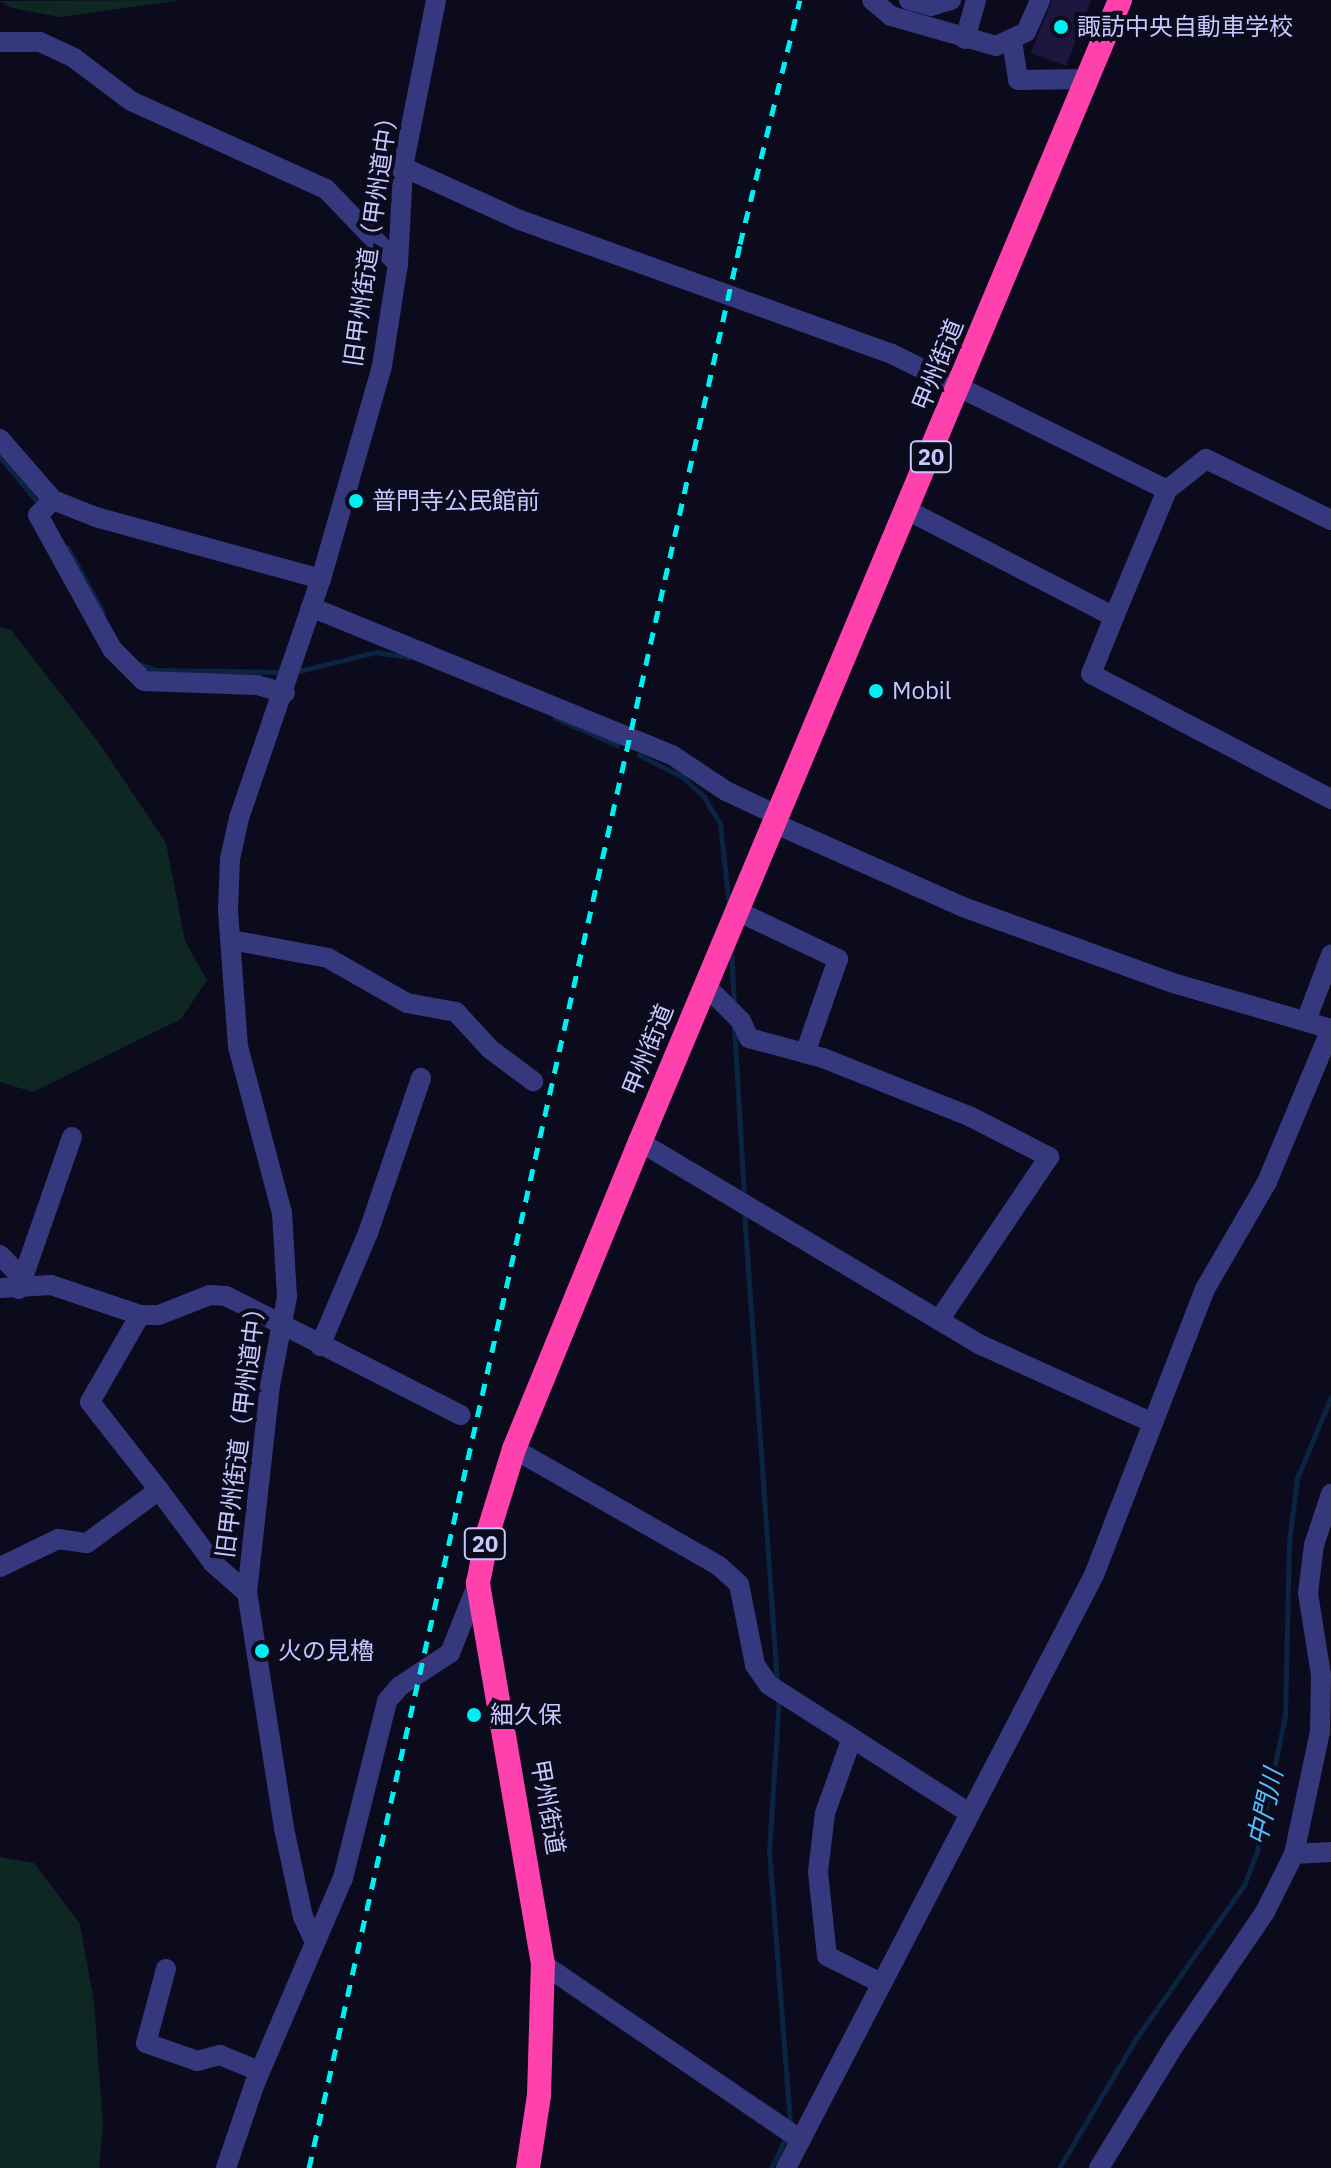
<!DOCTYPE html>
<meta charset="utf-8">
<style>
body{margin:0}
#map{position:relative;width:1331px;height:2168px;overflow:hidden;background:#0c0b1d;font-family:"IBM Plex Sans","Noto Sans JP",sans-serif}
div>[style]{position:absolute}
.green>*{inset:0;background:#0e2723}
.stream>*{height:5px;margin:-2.5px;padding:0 2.5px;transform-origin:2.5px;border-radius:2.5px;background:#0a2441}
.building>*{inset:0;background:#1b173e}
.minor>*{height:20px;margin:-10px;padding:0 10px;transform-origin:10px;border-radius:10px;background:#35387d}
.highway>*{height:24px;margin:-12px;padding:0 12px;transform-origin:12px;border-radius:12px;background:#ff41ad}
.rail>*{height:5px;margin-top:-2.5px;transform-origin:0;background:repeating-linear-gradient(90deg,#00eff1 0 12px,transparent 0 22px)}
.dots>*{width:22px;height:22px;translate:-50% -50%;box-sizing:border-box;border:4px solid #0c0b1d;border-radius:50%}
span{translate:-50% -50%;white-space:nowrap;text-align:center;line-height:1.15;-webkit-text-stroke:8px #0c0b1d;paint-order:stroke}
.shield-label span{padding:2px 6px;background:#0c0b1d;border:2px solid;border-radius:6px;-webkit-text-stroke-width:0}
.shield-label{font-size:22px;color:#c8c6ff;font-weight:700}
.poi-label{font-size:24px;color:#c8c6ff}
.left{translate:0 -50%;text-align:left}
.street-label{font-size:24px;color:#c8c6ff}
.water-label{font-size:26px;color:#54bfff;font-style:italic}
</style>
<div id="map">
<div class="green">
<i style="clip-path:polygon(182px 0,60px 17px,11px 8px,0 1px)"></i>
<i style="clip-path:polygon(0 627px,11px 630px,99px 743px,166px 843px,185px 941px,207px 980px,181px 1019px,33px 1092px,0 1082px)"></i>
<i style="clip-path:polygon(0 1857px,34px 1863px,80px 1924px,94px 2002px,103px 2126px,99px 2168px,0 2168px)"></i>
</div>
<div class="stream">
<i style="left:0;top:457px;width:62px;rotate:50.2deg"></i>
<i style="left:67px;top:547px;width:74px;rotate:61deg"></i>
<i style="left:136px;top:663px;width:21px;rotate:19deg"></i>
<i style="left:156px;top:670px;width:129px;rotate:0.9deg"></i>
<i style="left:295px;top:672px;width:83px;rotate:-13.9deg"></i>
<i style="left:376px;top:652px;width:33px;rotate:9deg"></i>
<i style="left:555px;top:718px;width:68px;rotate:23.5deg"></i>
<i style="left:639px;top:755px;width:47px;rotate:26.6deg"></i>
<i style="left:681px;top:776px;width:31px;rotate:42deg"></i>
<i style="left:704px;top:797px;width:31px;rotate:59deg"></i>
<i style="left:720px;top:824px;width:81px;rotate:83.7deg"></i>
<i style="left:731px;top:951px;width:54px;rotate:86.8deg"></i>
<i style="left:734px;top:1027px;width:170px;rotate:86.6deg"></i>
<i style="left:744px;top:1211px;width:473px;rotate:86deg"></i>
<i style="left:779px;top:1697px;width:153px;rotate:93.7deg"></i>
<i style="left:769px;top:1850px;width:277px;rotate:85.6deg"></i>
<i style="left:771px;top:2168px;width:37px;rotate:-64deg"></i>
<i style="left:1059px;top:2168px;width:149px;rotate:-59.3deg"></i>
<i style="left:1135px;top:2040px;width:189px;rotate:-54.9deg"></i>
<i style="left:1244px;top:1885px;width:36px;rotate:-69deg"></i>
<i style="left:1257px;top:1851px;width:138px;rotate:-78.3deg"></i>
<i style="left:1285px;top:1716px;width:174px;rotate:-88.7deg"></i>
<i style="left:1289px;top:1542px;width:64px;rotate:-82.9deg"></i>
<i style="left:1297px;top:1478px;width:88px;rotate:-67.2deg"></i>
</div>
<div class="building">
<i style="clip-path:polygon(1052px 0,1091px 0,1066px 66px,1031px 53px)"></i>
</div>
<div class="minor">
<i style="left:872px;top:0;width:25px;rotate:40deg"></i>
<i style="left:891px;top:16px;width:109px;rotate:15.9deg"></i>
<i style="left:996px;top:46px;width:33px;rotate:-25deg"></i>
<i style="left:1026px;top:32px;width:35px;rotate:-66deg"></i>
<i style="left:909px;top:0;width:23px;rotate:15deg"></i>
<i style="left:931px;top:6px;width:21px;rotate:-17deg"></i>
<i style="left:965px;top:39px;width:41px;rotate:-74.2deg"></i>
<i style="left:1012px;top:41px;width:39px;rotate:81deg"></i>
<i style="left:1018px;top:80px;width:69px;rotate:-0.8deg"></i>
<i style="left:0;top:42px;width:40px"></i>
<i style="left:40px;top:42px;width:38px;rotate:25deg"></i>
<i style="left:74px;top:58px;width:71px;rotate:37deg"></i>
<i style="left:131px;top:101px;width:214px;rotate:24.3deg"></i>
<i style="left:326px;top:189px;width:104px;rotate:46.2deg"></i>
<i style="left:403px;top:167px;width:128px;rotate:24.4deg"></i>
<i style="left:520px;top:220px;width:395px;rotate:19.8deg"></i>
<i style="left:892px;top:354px;width:307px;rotate:26.3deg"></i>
<i style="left:0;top:439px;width:81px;rotate:49deg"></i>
<i style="left:53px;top:500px;width:46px;rotate:21.6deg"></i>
<i style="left:96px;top:517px;width:233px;rotate:15.4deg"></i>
<i style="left:53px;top:500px;width:21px;rotate:135deg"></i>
<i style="left:38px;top:515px;width:153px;rotate:61.1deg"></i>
<i style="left:112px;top:649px;width:45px;rotate:45deg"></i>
<i style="left:144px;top:681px;width:113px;rotate:2deg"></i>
<i style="left:257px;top:685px;width:29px;rotate:16deg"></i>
<i style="left:909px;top:511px;width:231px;rotate:27.3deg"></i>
<i style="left:1114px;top:617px;width:61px;rotate:112deg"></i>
<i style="left:1091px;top:674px;width:271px;rotate:27.5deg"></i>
<i style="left:311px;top:607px;width:390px;rotate:22.3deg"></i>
<i style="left:672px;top:755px;width:65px;rotate:33.7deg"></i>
<i style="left:726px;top:791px;width:59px;rotate:25.3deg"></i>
<i style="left:1114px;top:617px;width:138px;rotate:-67.3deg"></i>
<i style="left:1167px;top:490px;width:50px;rotate:-38.5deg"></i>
<i style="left:1206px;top:459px;width:139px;rotate:26deg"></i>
<i style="left:776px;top:824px;width:205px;rotate:23.9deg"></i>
<i style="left:963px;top:907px;width:223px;rotate:19.9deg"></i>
<i style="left:1173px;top:983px;width:165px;rotate:16.2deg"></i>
<i style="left:737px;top:911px;width:112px;rotate:25.4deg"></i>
<i style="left:838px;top:959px;width:100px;rotate:109.3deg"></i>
<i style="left:231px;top:940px;width:99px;rotate:10.5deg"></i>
<i style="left:328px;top:958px;width:91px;rotate:29.7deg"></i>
<i style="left:407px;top:1003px;width:50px;rotate:10.4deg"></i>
<i style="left:456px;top:1012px;width:50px;rotate:47.4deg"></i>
<i style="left:490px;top:1049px;width:54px;rotate:36.7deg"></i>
<i style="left:705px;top:985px;width:51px;rotate:45deg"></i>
<i style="left:741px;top:1021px;width:19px;rotate:65deg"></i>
<i style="left:749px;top:1038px;width:77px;rotate:15.1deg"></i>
<i style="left:823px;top:1058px;width:159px;rotate:21.7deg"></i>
<i style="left:971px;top:1117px;width:88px;rotate:27.1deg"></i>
<i style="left:1049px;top:1157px;width:197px;rotate:124deg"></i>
<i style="left:1306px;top:1021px;width:71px;rotate:-69.3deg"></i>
<i style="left:640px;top:1142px;width:397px;rotate:30.8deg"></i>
<i style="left:981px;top:1345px;width:187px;rotate:24.4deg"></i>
<i style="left:0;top:1255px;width:32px;rotate:46deg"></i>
<i style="left:0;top:1288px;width:51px;rotate:-3.4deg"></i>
<i style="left:51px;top:1285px;width:94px;rotate:18.6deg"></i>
<i style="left:140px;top:1315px;width:19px"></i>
<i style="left:159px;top:1315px;width:55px;rotate:-21.4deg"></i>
<i style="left:210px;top:1295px;width:16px;rotate:4deg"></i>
<i style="left:226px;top:1296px;width:263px;rotate:26.9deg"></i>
<i style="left:19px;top:1289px;width:161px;rotate:-70.8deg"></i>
<i style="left:140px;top:1315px;width:100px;rotate:119.9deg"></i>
<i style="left:90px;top:1402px;width:112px;rotate:51.9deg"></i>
<i style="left:320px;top:1346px;width:123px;rotate:-67deg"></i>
<i style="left:368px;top:1233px;width:164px;rotate:-71.1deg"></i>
<i style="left:514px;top:1449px;width:236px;rotate:29.7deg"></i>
<i style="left:719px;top:1566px;width:27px;rotate:42deg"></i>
<i style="left:739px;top:1584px;width:83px;rotate:78.8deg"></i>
<i style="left:755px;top:1665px;width:24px;rotate:55deg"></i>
<i style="left:769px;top:1685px;width:237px;rotate:32.6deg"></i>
<i style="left:0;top:1567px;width:64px;rotate:-25.8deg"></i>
<i style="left:58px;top:1539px;width:29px;rotate:8deg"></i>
<i style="left:87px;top:1543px;width:89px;rotate:-36.4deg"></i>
<i style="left:159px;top:1490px;width:91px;rotate:53.5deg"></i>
<i style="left:213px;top:1563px;width:45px;rotate:41.4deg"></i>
<i style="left:852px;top:1738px;width:80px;rotate:109.8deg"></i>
<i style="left:825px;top:1813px;width:59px;rotate:96.8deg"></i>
<i style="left:818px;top:1872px;width:84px;rotate:83.9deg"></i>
<i style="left:827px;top:1956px;width:60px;rotate:26.6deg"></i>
<i style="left:1294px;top:1854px;width:37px;rotate:-3deg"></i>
<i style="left:313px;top:1938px;width:23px;rotate:-115deg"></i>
<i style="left:303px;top:1917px;width:91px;rotate:-102.1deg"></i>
<i style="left:284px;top:1828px;width:238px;rotate:-98.9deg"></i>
<i style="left:247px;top:1593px;width:208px;rotate:-83.7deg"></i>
<i style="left:270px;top:1386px;width:91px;rotate:-79.2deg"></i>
<i style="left:287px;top:1297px;width:84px;rotate:-93.4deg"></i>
<i style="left:282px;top:1213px;width:172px;rotate:-104.8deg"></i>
<i style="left:238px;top:1047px;width:137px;rotate:-94.2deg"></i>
<i style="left:228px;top:910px;width:51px;rotate:-87.8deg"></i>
<i style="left:230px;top:859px;width:42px;rotate:-77.6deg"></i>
<i style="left:239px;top:818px;width:253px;rotate:-71.1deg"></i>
<i style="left:321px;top:579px;width:222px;rotate:-74deg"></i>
<i style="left:382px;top:366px;width:103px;rotate:-81.1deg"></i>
<i style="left:398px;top:264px;width:97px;rotate:-87deg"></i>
<i style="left:403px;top:167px;width:170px;rotate:-78.8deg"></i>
<i style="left:543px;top:1964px;width:312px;rotate:34.3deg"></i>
<i style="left:166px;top:1969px;width:77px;rotate:105.1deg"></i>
<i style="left:146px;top:2043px;width:54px;rotate:19.4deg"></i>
<i style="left:197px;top:2061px;width:24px;rotate:-15deg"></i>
<i style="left:220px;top:2055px;width:42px;rotate:22.3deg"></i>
<i style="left:226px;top:2168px;width:90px;rotate:-71.2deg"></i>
<i style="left:255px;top:2083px;width:223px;rotate:-66.8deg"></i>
<i style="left:343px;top:1878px;width:182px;rotate:-76deg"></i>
<i style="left:387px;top:1701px;width:20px;rotate:-49deg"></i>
<i style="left:400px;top:1686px;width:60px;rotate:-33.4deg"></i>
<i style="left:450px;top:1653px;width:75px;rotate:-68.2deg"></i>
<i style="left:786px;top:2168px;width:668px;rotate:-62.55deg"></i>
<i style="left:1094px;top:1575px;width:307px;rotate:-68.8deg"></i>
<i style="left:1205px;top:1289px;width:124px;rotate:-59.9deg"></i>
<i style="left:1267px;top:1182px;width:166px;rotate:-67.3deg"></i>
<i style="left:1099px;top:2168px;width:145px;rotate:-58.5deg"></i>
<i style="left:1175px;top:2044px;width:160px;rotate:-55.7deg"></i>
<i style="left:1265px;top:1912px;width:65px;rotate:-63.4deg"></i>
<i style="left:1294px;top:1854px;width:125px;rotate:-78deg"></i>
<i style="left:1320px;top:1732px;width:57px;rotate:-89deg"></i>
<i style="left:1321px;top:1675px;width:83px;rotate:-99deg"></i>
<i style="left:1308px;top:1593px;width:48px;rotate:-82.9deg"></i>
<i style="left:1314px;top:1545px;width:54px;rotate:-71.6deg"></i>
</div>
<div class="highway">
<i style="left:528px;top:2168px;width:74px;rotate:-81.4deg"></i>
<i style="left:539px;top:2095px;width:131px;rotate:-88.3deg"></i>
<i style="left:543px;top:1964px;width:387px;rotate:-99.7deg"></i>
<i style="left:478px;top:1583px;width:51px;rotate:-78.7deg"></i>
<i style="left:488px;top:1533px;width:88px;rotate:-72.8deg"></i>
<i style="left:514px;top:1449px;width:332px;rotate:-67.7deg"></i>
<i style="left:640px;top:1142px;width:1239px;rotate:-67.2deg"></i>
</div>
<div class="rail">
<i style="left:309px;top:2168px;width:1972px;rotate:-77.37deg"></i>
<i style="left:740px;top:244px;width:251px;rotate:-76.2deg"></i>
</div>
<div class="dots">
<i style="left:1061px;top:27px;background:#00eff1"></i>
<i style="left:356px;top:501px;background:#00eff1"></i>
<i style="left:876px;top:691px;background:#00eff1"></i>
<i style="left:262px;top:1651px;background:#00eff1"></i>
<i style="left:474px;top:1715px;background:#00eff1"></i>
</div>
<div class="shield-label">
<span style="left:931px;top:457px">20</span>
<span style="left:485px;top:1544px">20</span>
</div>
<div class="poi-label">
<span class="left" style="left:1077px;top:27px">諏訪中央自動車学校</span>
<span class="left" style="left:372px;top:501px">普門寺公民館前</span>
<span class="left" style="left:892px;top:691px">Mobil</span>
<span class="left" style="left:278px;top:1651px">火の見櫓</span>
<span class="left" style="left:490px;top:1715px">細久保</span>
</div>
<div class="street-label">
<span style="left:371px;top:236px;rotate:-82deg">旧甲州街道（甲州道中）</span>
<span style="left:938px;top:365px;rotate:-68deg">甲州街道</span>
<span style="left:648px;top:1050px;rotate:-68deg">甲州街道</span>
<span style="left:241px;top:1427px;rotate:-83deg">旧甲州街道（甲州道中）</span>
<span style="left:548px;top:1807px;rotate:80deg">甲州街道</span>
</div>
<div class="water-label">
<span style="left:1265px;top:1807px;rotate:-77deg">中門川</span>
</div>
</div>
